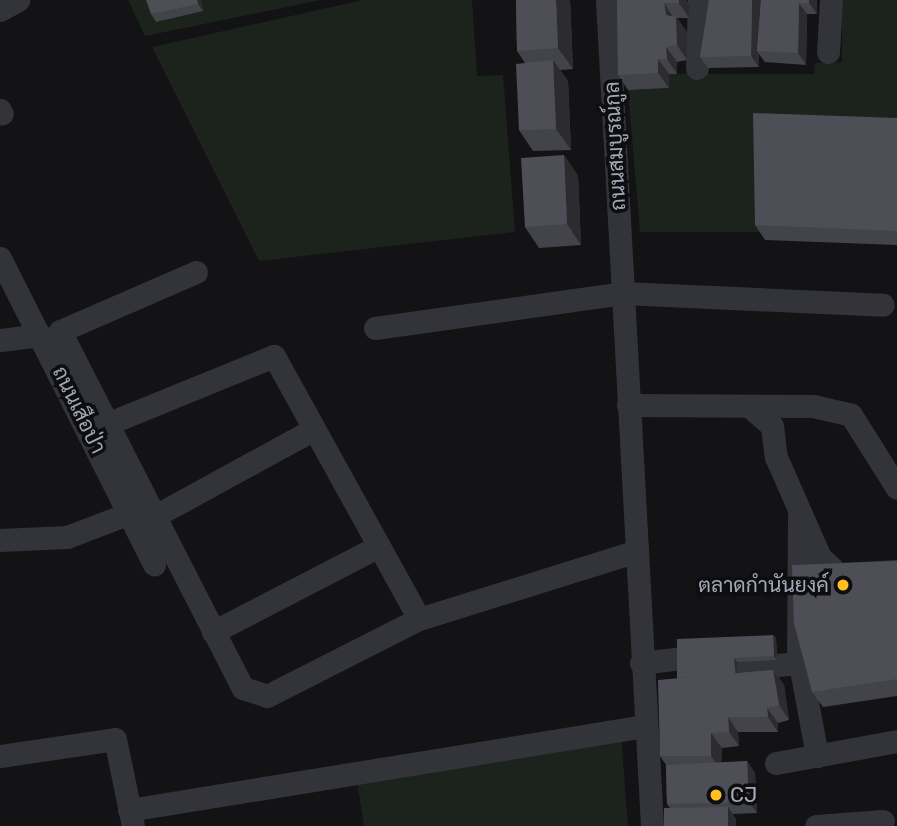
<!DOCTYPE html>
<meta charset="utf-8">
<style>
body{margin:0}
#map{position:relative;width:897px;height:826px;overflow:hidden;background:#131315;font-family:Rubik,Sarabun,sans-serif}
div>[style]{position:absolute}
.green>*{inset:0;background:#1b231c}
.minor>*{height:23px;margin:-11.5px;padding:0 11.5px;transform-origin:11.5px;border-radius:11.5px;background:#33343a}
.wall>*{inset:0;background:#43444a}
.shaded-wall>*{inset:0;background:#2c2c30}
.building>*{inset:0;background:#4e4f56}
.dots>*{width:19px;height:19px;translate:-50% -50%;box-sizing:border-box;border:4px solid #0e0e10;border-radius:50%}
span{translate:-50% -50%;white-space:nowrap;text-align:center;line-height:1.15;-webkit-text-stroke:7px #0e0e10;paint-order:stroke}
.street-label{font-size:21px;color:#a3a8b6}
.poi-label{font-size:21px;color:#a3a8b6}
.right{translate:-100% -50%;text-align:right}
.left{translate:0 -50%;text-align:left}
</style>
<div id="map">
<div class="green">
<i style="clip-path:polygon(128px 0,321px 0,145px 36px)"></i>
<i style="clip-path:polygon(363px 0,472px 0,477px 76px,503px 75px,515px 232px,259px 261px,152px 47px)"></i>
<i style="clip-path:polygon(842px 0,897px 0,897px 128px,760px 232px,640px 232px,628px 90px,669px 88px,669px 74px,814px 74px,815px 63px,842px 62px)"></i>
<i style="clip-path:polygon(621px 734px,628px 826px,364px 826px,357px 781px)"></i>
</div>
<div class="minor">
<i style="left:607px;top:0;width:827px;rotate:86.88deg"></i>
<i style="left:0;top:10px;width:21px;rotate:-29deg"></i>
<i style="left:828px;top:52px;width:52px;rotate:-86.7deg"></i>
<i style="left:697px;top:68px;width:68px;rotate:-88.3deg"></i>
<i style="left:0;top:110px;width:4px;rotate:63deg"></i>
<i style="left:0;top:258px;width:343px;rotate:63.3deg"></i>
<i style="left:196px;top:272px;width:148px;rotate:156.5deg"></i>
<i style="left:60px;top:331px;width:401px;rotate:62.9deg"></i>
<i style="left:243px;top:688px;width:25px;rotate:18deg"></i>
<i style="left:267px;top:696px;width:170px;rotate:-26.9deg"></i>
<i style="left:419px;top:619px;width:225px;rotate:-17.3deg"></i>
<i style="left:375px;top:328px;width:250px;rotate:-8deg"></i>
<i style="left:623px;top:293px;width:260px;rotate:2.6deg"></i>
<i style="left:0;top:340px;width:41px;rotate:-7deg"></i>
<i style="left:628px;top:405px;width:185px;rotate:0.3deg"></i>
<i style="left:813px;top:406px;width:39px;rotate:13deg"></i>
<i style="left:851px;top:415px;width:86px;rotate:57.8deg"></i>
<i style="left:749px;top:406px;width:30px;rotate:41deg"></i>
<i style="left:772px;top:426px;width:31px;rotate:83deg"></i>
<i style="left:776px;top:457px;width:109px;rotate:66.3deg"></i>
<i style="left:820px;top:557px;width:25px;rotate:43deg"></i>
<i style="left:838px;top:574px;width:59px;rotate:-2.9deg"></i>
<i style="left:107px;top:424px;width:180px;rotate:-22.2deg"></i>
<i style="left:274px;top:356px;width:300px;rotate:61.1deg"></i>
<i style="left:155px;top:516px;width:181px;rotate:-28.7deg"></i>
<i style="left:799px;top:517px;width:136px;rotate:90.4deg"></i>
<i style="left:798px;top:653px;width:105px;rotate:79.5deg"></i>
<i style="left:0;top:540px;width:67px;rotate:-2.6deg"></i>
<i style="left:67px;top:537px;width:67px;rotate:-20.9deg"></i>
<i style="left:213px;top:632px;width:187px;rotate:-27.4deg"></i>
<i style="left:641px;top:663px;width:40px;rotate:-7.1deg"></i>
<i style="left:737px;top:669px;width:62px;rotate:-5.5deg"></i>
<i style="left:0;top:756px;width:116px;rotate:-8.4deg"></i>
<i style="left:115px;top:739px;width:89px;rotate:78.3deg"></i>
<i style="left:776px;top:763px;width:123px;rotate:-10.3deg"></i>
<i style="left:129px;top:810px;width:523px;rotate:-9.25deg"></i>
<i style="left:816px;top:826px;width:67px;rotate:-4.3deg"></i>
</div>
<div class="wall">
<i style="clip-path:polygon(201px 0,203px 11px,156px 22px,151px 14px)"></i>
<i style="clip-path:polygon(516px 0,570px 0,573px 69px,560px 70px,568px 81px,571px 150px,533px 151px,519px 130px,525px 63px,517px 51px)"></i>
<i style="clip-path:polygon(617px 0,686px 0,690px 5px,689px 18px,677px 18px,687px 32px,687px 60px,677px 62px,677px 74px,669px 74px,669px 88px,628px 90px,618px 75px)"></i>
<i style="clip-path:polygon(709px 0,817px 0,817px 14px,807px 14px,806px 65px,765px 62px,759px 54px,759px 67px,708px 68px,700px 57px)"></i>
<i style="clip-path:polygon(897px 118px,897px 245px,765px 240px,755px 225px)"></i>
<i style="clip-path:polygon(564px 155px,578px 176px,581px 245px,539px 248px,525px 227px)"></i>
<i style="clip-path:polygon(897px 561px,897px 696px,823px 707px,812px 692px)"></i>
<i style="clip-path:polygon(773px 635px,776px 638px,777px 660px,737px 662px,738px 673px,773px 670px,784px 685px,789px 720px,778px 723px,778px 732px,738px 732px,739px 746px,722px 748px,721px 763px,747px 761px,755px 773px,757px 813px,732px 814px,736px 819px,736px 826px,664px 826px,670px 808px,667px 804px,666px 765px,660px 756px,677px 678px)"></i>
</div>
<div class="shaded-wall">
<i style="clip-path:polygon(197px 0,201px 0,203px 11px,198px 4px)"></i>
<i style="clip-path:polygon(556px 0,570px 0,573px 69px,558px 48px)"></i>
<i style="clip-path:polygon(679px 0,686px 0,690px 5px,689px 18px,679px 3px)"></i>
<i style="clip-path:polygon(752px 0,761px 0,757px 51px,759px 54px,759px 67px,751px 56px)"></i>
<i style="clip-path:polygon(809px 0,817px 0,817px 14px,809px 3px)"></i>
<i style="clip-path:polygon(664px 3px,674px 18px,676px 17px,687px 32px,687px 60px,677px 45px,666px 15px)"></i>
<i style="clip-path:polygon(799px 3px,807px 14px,806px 65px,798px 53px)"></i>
<i style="clip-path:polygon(666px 47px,677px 62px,677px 74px,667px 59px)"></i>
<i style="clip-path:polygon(658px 59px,669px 74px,669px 88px,658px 73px)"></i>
<i style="clip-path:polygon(553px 60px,568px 81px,571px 150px,556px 129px)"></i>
<i style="clip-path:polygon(564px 155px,578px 176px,581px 245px,567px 224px)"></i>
<i style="clip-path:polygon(773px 635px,776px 638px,777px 660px,774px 656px)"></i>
<i style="clip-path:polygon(734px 658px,737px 662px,739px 689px,737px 685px)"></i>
<i style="clip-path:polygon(773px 670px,784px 685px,789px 720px,779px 705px)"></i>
<i style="clip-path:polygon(767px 708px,778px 723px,778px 732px,768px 717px)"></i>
<i style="clip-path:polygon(728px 717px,738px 732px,739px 746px,729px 732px)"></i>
<i style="clip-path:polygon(711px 733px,722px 748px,721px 771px,711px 756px)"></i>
<i style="clip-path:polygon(747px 761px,755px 773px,757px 813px,749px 802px)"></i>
<i style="clip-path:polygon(728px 807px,736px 819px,736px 826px,728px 826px)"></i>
</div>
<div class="building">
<i style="clip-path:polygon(146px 0,197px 0,198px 4px,151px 14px)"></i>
<i style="clip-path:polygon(516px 0,556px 0,558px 48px,517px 51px)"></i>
<i style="clip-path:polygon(617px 0,679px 0,679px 3px,664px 3px,666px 15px,676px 17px,677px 45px,666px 47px,667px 59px,658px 59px,658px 73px,618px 75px)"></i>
<i style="clip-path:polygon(709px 0,752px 0,751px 56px,700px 57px)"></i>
<i style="clip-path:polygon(761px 0,809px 0,809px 3px,799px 3px,798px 53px,757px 51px)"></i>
<i style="clip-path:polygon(553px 60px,556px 129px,519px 130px,516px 64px)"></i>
<i style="clip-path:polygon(753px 113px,897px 118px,897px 231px,755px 225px)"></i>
<i style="clip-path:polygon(564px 155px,567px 224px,525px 227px,521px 158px)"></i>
<i style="clip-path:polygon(897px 561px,897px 679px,812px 692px,794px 623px,792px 565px)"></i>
<i style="clip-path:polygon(773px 635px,774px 656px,734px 658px,735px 674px,677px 678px,677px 639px)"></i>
<i style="clip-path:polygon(773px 670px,779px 705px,767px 708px,768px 717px,728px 717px,729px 732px,711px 733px,711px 756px,660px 756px,658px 680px)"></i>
<i style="clip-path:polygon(747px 761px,749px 802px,667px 804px,666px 765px)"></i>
<i style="clip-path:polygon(728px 807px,728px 826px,664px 826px,664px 808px)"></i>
</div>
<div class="dots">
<i style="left:843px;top:585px;background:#fdbf22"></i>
<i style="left:716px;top:795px;background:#fdbf22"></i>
</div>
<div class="street-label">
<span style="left:615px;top:146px;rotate:-93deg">ถนนสมบูรณ์กูล</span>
<span style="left:79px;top:410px;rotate:64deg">ถนนเสือป่า</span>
</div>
<div class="poi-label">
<span class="right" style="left:829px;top:585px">ตลาดกำนันยงค์</span>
<span class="left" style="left:730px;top:795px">CJ</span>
</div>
</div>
